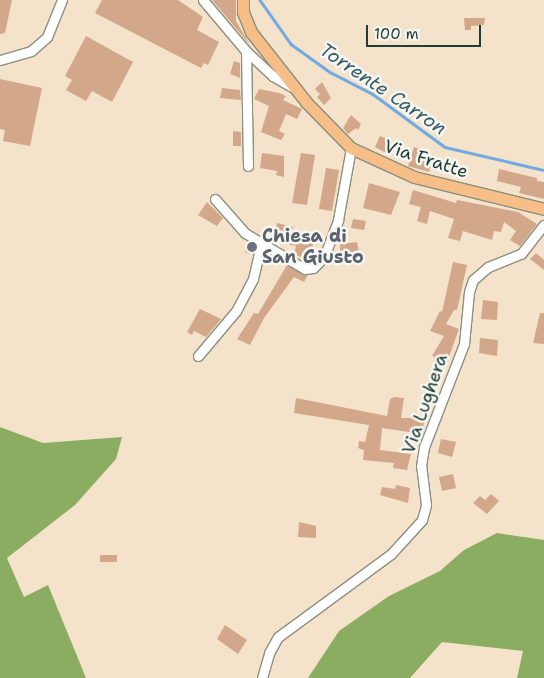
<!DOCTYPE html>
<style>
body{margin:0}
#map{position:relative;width:544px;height:678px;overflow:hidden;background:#f4e2ca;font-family:"Shantell Sans",sans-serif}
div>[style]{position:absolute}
.forest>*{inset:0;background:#8bad61}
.stream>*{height:2.5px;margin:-1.25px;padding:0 1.25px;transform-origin:1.25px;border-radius:1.25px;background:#71aae1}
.building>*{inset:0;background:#d2a78a}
.roads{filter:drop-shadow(1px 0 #8a907f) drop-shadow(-1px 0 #8a907f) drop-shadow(0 1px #8a907f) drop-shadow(0 -1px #8a907f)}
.minor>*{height:9px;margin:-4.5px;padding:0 4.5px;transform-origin:4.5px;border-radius:4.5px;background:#fff}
.major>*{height:11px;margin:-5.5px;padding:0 5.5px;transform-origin:5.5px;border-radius:5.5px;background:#f7be87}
.dots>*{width:14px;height:14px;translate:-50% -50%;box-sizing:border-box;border:2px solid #f6f6f2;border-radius:50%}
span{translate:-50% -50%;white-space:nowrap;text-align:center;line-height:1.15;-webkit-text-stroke:5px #f6f6f2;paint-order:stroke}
.street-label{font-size:18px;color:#1f3d34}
.worship-label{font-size:18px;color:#5b616d;font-weight:700}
.left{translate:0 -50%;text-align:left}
.water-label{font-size:19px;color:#385e68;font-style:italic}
.scale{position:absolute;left:366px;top:25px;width:115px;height:22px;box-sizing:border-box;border:2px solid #1f3d34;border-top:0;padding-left:6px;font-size:15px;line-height:18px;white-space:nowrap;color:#1f3d34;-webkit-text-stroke:4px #f6f6f2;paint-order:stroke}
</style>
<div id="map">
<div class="forest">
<i style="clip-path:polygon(0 427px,43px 443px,122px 437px,116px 459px,75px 505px,7px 558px,24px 597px,48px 585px,86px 678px,0 678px)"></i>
<i style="clip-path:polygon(497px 533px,544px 540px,544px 678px,517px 678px,523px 651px,442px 642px,410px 678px,308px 678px,339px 631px,389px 596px,440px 571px,464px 550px)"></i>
</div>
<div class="stream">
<i style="left:260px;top:0;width:54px;rotate:54.8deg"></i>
<i style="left:291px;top:44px;width:48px;rotate:35.7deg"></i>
<i style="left:330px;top:72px;width:48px;rotate:27.1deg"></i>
<i style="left:373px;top:94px;width:89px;rotate:36.4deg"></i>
<i style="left:445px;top:147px;width:102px;rotate:13.1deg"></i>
</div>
<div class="building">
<i style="clip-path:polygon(0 0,12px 0,5px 33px,0 34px)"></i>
<i style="clip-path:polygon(102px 0,178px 0,203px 17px,197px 30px,219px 42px,208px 65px,204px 63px,201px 68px,95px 13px)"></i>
<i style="clip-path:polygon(212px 0,236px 0,236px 21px,250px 45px)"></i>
<i style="clip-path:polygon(464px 18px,485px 18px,484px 25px,471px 26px,471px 30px,465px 30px)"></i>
<i style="clip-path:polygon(86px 36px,133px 62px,112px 102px,92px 91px,86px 101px,66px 90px,72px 80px,65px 76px)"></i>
<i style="clip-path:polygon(234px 61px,240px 63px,240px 78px,230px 74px)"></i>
<i style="clip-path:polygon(0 79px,42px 88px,30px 146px,3px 141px,5px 130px,0 129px)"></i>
<i style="clip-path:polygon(322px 82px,331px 98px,324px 105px,317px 97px,320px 94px,315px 89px)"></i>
<i style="clip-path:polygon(222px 88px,240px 90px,241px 100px,220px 98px)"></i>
<i style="clip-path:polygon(259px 89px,279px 93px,286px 96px,283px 100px,302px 109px,297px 119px,286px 114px,279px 131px,285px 134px,281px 140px,261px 132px,269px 106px,254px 99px)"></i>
<i style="clip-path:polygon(351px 115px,361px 124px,358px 130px,356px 128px,348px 134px,343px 128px)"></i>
<i style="clip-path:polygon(233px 131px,241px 132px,241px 146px,233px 146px)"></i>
<i style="clip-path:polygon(380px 136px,392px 141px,386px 153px,375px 147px)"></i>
<i style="clip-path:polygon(414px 147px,429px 152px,425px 159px,432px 161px,429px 172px,408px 166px)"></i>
<i style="clip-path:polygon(262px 153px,284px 156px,284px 177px,276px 175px,277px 171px,260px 168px)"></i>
<i style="clip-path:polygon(301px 153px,315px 155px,307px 205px,292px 203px)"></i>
<i style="clip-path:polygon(326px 168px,339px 170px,332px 211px,319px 209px)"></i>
<i style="clip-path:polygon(499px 169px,537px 178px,537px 181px,544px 182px,544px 199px,519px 193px,521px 187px,497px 181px)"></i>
<i style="clip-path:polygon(369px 183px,400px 192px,391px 215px,363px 208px)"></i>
<i style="clip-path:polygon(413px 190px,456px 203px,457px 200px,518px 212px,537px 224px,520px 246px,510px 240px,516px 231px,504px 222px,501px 232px,494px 231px,492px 240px,463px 231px,460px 241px,448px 238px,454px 219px,430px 211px,427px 224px,417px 221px,421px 207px,409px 204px)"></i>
<i style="clip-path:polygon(207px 202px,223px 218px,217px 226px,198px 215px)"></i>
<i style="clip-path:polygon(353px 219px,366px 221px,364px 230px,351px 228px)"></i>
<i style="clip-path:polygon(277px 223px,293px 227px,291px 232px,315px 238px,309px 259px,294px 255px,296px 246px,274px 241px)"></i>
<i style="clip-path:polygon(357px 242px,359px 252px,354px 253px,355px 258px,340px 262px,340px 244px)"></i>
<i style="clip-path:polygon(250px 243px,254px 246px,250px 254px,245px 252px)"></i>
<i style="clip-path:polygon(536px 253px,544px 260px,544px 270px,530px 259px)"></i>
<i style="clip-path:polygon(453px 262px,467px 265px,457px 310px,454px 310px,446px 324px,459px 329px,446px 365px,434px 361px,435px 357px,432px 356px,444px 336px,430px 331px,440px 311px,442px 312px)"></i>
<i style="clip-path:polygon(287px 265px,308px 275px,304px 282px,294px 277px,264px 318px,250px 345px,237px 339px,254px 313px,258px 314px)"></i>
<i style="clip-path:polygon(483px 300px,498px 302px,497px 320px,481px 319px)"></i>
<i style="clip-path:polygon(200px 309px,221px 319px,206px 337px,194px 331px,192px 335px,187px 332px)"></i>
<i style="clip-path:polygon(540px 313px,544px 313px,544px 344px,533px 343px)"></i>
<i style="clip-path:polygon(480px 338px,498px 340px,497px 356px,479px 353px)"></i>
<i style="clip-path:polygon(395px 397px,404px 398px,401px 418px,425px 418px,422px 434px,382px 428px,380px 450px,411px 454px,407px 470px,393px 468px,394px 463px,363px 460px,364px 450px,358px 448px,359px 441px,365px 442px,369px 425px,294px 413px,296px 398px,387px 416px,390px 399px)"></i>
<i style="clip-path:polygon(441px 439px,456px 442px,452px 457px,438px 453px)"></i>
<i style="clip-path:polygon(453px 474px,456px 488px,442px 491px,439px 477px)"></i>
<i style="clip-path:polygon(396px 485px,410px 488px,408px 503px,380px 495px,382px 487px,395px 489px)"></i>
<i style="clip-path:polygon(491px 494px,499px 501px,487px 514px,473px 503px,480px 496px,485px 500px)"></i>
<i style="clip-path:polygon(299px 522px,316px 526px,316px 538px,298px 537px)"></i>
<i style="clip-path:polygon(100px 555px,117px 555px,117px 562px,100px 562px)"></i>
<i style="clip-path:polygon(225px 625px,247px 640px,238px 654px,217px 639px)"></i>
</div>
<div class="roads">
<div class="minor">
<i style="left:203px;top:0;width:67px;rotate:49.9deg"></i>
<i style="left:246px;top:51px;width:37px;rotate:43deg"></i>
<i style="left:273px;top:76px;width:22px;rotate:30deg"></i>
<i style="left:246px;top:51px;width:115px;rotate:89deg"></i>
<i style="left:0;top:60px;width:32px;rotate:-16deg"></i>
<i style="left:31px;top:51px;width:21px;rotate:-41deg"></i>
<i style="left:47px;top:37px;width:40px;rotate:-68deg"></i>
<i style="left:215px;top:199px;width:45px;rotate:48.6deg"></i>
<i style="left:245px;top:233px;width:70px;rotate:31deg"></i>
<i style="left:305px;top:269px;width:8px;rotate:-7deg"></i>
<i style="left:313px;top:268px;width:16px;rotate:-45deg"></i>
<i style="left:324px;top:257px;width:40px;rotate:-69deg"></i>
<i style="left:338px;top:220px;width:73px;rotate:-79.8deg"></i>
<i style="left:198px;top:356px;width:59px;rotate:-49.8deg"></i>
<i style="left:236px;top:311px;width:36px;rotate:-62deg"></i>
<i style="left:253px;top:279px;width:37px;rotate:-77deg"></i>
<i style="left:262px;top:678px;width:26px;rotate:-74deg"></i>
<i style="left:269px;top:653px;width:18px;rotate:-61deg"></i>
<i style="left:278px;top:637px;width:140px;rotate:-36.3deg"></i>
<i style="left:391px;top:554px;width:46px;rotate:-47.6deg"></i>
<i style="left:422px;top:520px;width:16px;rotate:-75deg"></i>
<i style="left:426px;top:505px;width:39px;rotate:-97deg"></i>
<i style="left:421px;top:466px;width:19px;rotate:-81deg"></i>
<i style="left:424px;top:447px;width:110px;rotate:-68.8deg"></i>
<i style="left:464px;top:344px;width:52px;rotate:-84.5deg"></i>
<i style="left:469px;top:292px;width:13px;rotate:-72deg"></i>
<i style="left:473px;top:280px;width:20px;rotate:-41deg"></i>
<i style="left:488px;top:267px;width:35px;rotate:-22deg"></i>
<i style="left:521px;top:254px;width:37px;rotate:-52deg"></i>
</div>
<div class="major">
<i style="left:243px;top:0;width:12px;rotate:90deg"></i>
<i style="left:243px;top:12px;width:22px;rotate:68deg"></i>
<i style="left:251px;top:32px;width:89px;rotate:51.8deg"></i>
<i style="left:306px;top:102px;width:64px;rotate:45.6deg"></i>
<i style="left:351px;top:148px;width:69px;rotate:24.7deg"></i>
<i style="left:414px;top:177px;width:134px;rotate:13.8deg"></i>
</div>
</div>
<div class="dots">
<i style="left:252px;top:247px;background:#6b7280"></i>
</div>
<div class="street-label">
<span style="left:426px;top:159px;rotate:18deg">Via Fratte</span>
<span style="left:425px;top:404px;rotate:-71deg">Via Lughera</span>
</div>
<div class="worship-label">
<span class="left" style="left:262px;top:247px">Chiesa di<br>San Giusto</span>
</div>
<div class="water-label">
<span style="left:383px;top:89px;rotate:34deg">Torrente Carron</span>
</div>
<div class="scale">100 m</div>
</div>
